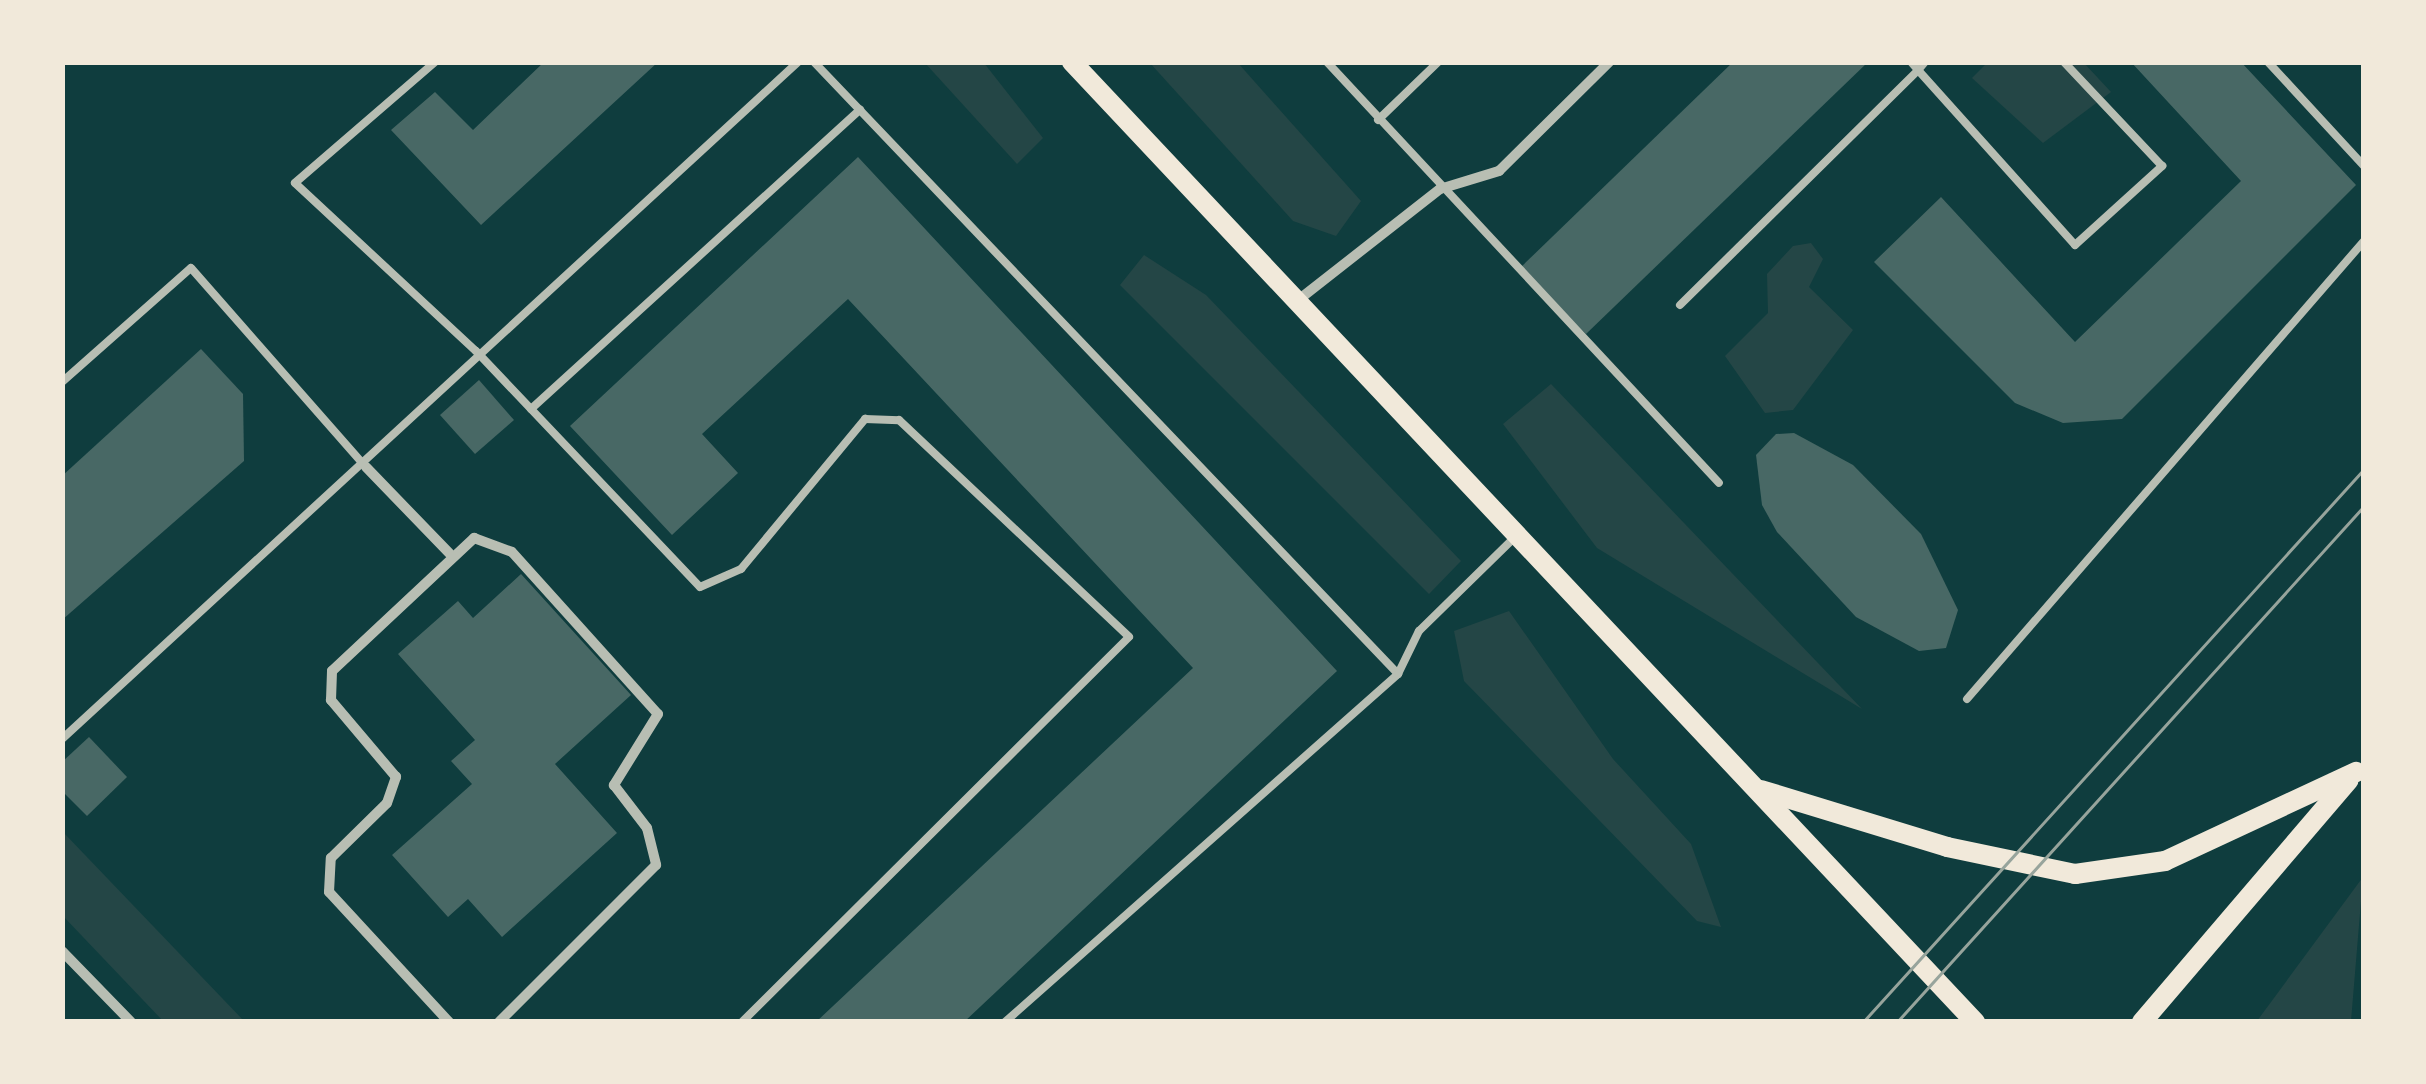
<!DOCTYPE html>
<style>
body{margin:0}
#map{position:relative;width:2426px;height:1084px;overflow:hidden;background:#0f3d3e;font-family:Mulish,sans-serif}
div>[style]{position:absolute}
.green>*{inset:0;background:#244646}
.building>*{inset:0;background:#486865}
.service>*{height:8px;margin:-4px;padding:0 4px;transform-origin:4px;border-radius:4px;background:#b8beb3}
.minor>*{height:10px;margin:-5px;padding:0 5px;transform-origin:5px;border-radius:5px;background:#b8beb3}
.secondary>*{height:20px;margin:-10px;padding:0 10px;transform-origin:10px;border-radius:10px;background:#f1e9da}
.tram>*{height:2.5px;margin:-1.25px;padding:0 1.25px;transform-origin:1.25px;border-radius:1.25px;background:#97a49c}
span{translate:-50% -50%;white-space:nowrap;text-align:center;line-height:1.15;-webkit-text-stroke:8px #f1e9da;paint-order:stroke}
.frame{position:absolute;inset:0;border:65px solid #f1e9da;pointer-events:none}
</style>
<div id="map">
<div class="green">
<i style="clip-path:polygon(925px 63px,984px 63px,1043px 138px,1017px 164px)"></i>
<i style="clip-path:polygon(1150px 63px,1238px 63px,1361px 201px,1336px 236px,1293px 221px)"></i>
<i style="clip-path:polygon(1987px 63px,2084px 63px,2111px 92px,2043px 143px,1972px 78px)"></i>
<i style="clip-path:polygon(1811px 243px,1823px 259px,1809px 287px,1853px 330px,1793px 410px,1765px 413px,1725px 356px,1768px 313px,1767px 274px,1793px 246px)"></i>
<i style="clip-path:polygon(1144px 255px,1206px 295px,1461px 561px,1429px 594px,1120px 285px)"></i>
<i style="clip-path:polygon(1551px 384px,1862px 709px,1597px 548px,1503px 424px)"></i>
<i style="clip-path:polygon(1509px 611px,1613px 759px,1691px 844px,1721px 927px,1697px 921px,1464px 681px,1454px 631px)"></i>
<i style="clip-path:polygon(62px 832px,63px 832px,244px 1021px,163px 1021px,63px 916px)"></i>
<i style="clip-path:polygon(2363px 877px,2351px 1021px,2256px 1021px,2257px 1021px)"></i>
</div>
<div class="building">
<i style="clip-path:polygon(544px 62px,658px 62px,481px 225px,391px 130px,435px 92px,473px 130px)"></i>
<i style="clip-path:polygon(1733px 62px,1868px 62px,1586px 334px,1521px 267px)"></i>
<i style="clip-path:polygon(2131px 62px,2241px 62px,2356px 185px,2122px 419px,2063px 423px,2015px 403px,1874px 262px,1941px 197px,2075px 342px,2241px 181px)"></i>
<i style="clip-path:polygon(858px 157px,1337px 671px,964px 1022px,816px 1022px,1193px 668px,848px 299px,702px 434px,738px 473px,672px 535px,570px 426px)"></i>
<i style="clip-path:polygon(201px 349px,243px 394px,244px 461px,62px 620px,62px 476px)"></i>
<i style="clip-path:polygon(479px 380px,514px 420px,475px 454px,440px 415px)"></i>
<i style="clip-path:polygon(1794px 433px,1853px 465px,1921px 534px,1958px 610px,1946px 648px,1919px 651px,1856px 617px,1777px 532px,1762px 505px,1756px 455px,1776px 434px)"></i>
<i style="clip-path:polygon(521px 574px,631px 695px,555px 764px,617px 833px,502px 937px,468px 899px,448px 917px,392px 855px,472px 784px,451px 761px,475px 740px,398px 654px,458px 601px,473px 618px)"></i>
<i style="clip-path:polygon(89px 737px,127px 777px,87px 816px,62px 791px,62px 762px)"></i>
</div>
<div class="service">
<i style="left:435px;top:62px;width:185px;rotate:139.2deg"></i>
<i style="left:295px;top:183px;width:247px;rotate:42.9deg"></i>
<i style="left:476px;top:351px;width:325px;rotate:46.5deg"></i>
<i style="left:700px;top:587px;width:45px;rotate:-23.7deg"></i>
<i style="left:741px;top:569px;width:195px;rotate:-50.4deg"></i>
<i style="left:865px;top:419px;width:34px;rotate:2deg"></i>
<i style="left:899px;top:420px;width:316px;rotate:43.3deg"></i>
<i style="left:1129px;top:637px;width:546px;rotate:135.15deg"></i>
<i style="left:814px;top:62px;width:846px;rotate:46.34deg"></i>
<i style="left:1398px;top:674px;width:48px;rotate:-64deg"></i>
<i style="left:1419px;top:631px;width:137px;rotate:-44.4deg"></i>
<i style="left:1327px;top:62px;width:575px;rotate:47.04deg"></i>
<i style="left:1925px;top:62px;width:11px;rotate:131deg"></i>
<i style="left:1918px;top:70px;width:235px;rotate:48.1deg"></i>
<i style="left:2075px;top:245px;width:118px;rotate:-42.2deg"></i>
<i style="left:2162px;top:166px;width:143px;rotate:-133.3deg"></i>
<i style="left:2268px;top:62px;width:142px;rotate:47.3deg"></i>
<i style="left:1378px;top:120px;width:83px;rotate:-44deg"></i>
<i style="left:1680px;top:305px;width:334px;rotate:-44.6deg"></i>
<i style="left:1918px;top:70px;width:11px;rotate:-131deg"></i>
<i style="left:62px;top:382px;width:172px;rotate:-41.5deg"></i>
<i style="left:191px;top:268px;width:265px;rotate:48.7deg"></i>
<i style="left:531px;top:409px;width:445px;rotate:-42.3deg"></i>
<i style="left:1967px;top:699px;width:606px;rotate:-49.08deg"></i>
<i style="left:62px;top:739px;width:1000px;rotate:-42.61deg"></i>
<i style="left:1005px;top:1022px;width:525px;rotate:-41.52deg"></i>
</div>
<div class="minor">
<i style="left:1297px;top:301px;width:182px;rotate:-38.1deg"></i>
<i style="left:1440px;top:189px;width:62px;rotate:-17deg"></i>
<i style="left:1499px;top:171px;width:155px;rotate:-44.7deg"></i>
<i style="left:366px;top:467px;width:120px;rotate:46deg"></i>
<i style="left:62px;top:951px;width:99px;rotate:45.8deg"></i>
<i style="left:449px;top:1022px;width:177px;rotate:-132.7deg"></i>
<i style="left:329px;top:892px;width:34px;rotate:-87deg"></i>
<i style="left:331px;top:858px;width:78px;rotate:-44.5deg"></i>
<i style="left:387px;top:803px;width:28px;rotate:-71deg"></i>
<i style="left:396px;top:777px;width:101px;rotate:-130.2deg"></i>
<i style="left:331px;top:700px;width:29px;rotate:-88deg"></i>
<i style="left:332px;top:671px;width:195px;rotate:-43.1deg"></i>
<i style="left:474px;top:538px;width:40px;rotate:20.2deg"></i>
<i style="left:512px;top:552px;width:218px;rotate:48deg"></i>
<i style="left:658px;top:714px;width:84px;rotate:121.8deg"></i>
<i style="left:614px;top:785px;width:54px;rotate:52.5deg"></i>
<i style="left:647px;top:828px;width:38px;rotate:76deg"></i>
<i style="left:656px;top:865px;width:222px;rotate:135deg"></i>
</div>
<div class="secondary">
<i style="left:1072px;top:62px;width:1318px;rotate:46.75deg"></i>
<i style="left:1761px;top:790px;width:195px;rotate:17deg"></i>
<i style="left:1947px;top:847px;width:131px;rotate:11.9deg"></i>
<i style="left:2075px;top:874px;width:91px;rotate:-8.2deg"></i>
<i style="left:2165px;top:861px;width:211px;rotate:-25deg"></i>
<i style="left:2142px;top:1022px;width:318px;rotate:-49.5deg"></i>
</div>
<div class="tram">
<i style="left:1863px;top:1022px;width:746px;rotate:-47.82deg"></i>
<i style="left:1897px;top:1022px;width:696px;rotate:-47.85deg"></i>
</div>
<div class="frame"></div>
</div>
